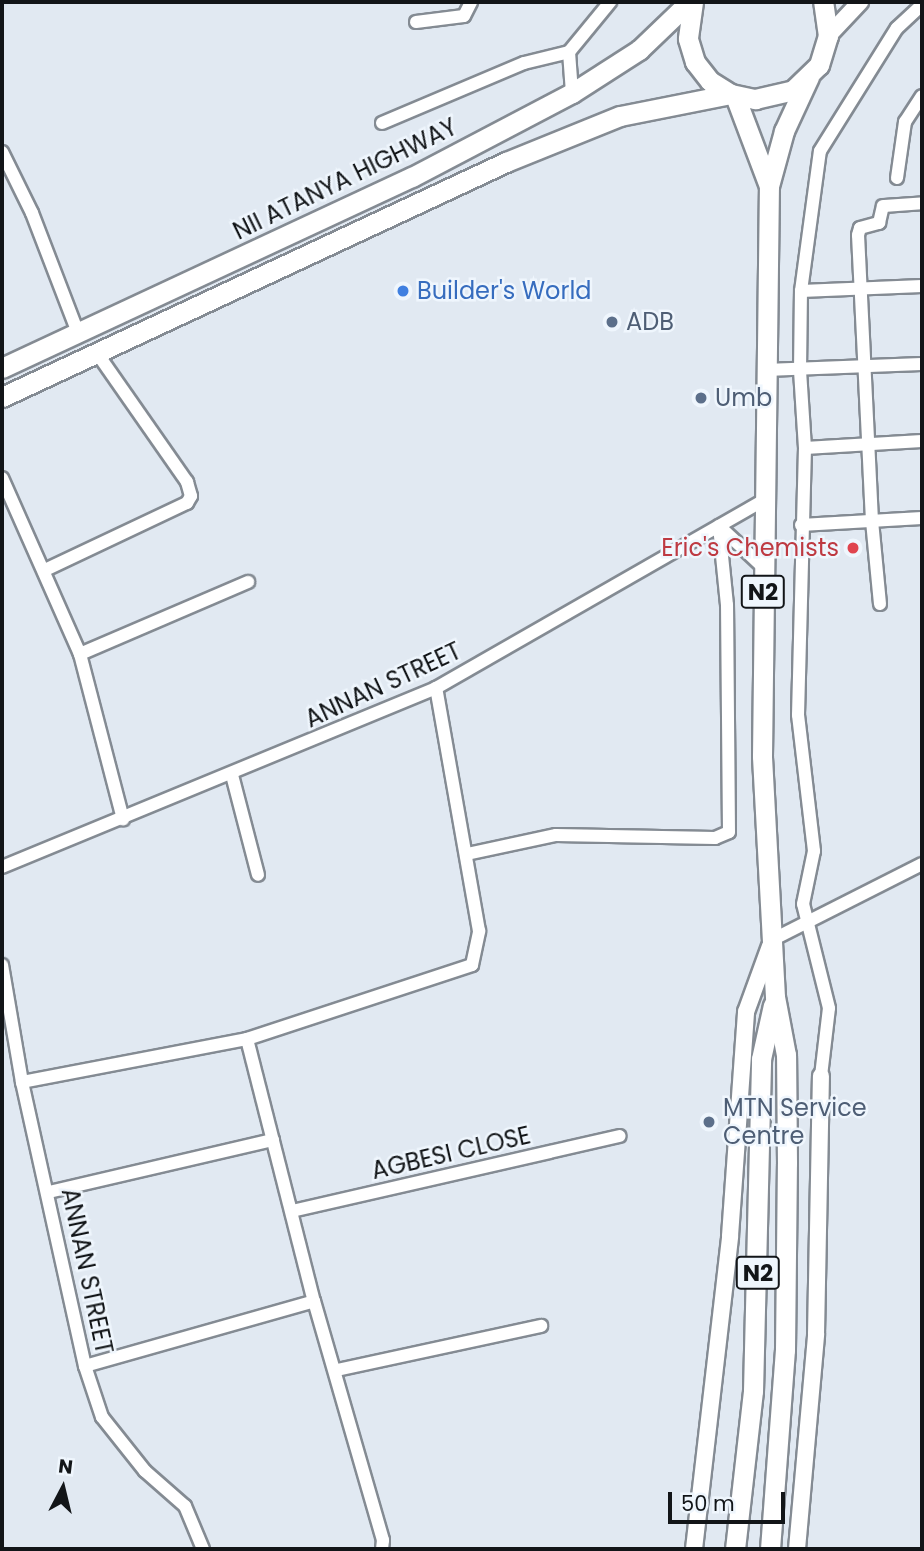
<!DOCTYPE html>
<style>
body{margin:0}
#map{position:relative;width:924px;height:1551px;overflow:hidden;background:#e1e9f2;font-family:Poppins,sans-serif}
div>[style]{position:absolute}
.roads{filter:drop-shadow(2px 0 #848b93) drop-shadow(-2px 0 #848b93) drop-shadow(0 2px #848b93) drop-shadow(0 -2px #848b93)}
.minor>*{height:12px;margin:-6px;padding:0 6px;transform-origin:6px;border-radius:6px;background:#fff}
.tertiary>*{height:16px;margin:-8px;padding:0 8px;transform-origin:8px;border-radius:8px;background:#fff}
.primary>*{height:19px;margin:-9.5px;padding:0 9.5px;transform-origin:9.5px;border-radius:9.5px;background:#fff}
.trunk>*{height:19px;margin:-9.5px;padding:0 9.5px;transform-origin:9.5px;border-radius:9.5px;background:#fff}
.dots>*{width:19px;height:19px;translate:-50% -50%;box-sizing:border-box;border:4px solid #eff6fd;border-radius:50%}
span{translate:-50% -50%;white-space:nowrap;text-align:center;line-height:1.15;-webkit-text-stroke:5px #eff6fd;paint-order:stroke}
.shield-label span{padding:2px 5px;background:#eff6fd;border:2px solid;border-radius:5px;-webkit-text-stroke-width:0}
.shield-label{font-size:23px;color:#121518;font-weight:700}
.street-label{font-size:24px;color:#121518}
.shop-label{font-size:24px;color:#366cbe}
.left{translate:0 -50%;text-align:left}
.service-label{font-size:24px;color:#4e5e75}
.health-label{font-size:24px;color:#be3a42}
.right{translate:-100% -50%;text-align:right}
.frame{position:absolute;inset:0;border:4px solid #121518;pointer-events:none}
.north{position:absolute;left:28px;top:1453px;width:70px;height:70px;-webkit-text-stroke:5px #eff6fd;paint-order:stroke;rotate:7deg;font-size:19px;font-weight:700;line-height:28px;text-align:center;color:#121518}
.north::after{content:'';display:block;margin:auto;width:24px;height:32px;background:#121518;clip-path:polygon(50% 0,100% 100%,50% 72%,0 100%)}
.scale{position:absolute;left:668px;top:1492px;width:117px;height:32px;box-sizing:border-box;border:4px solid #121518;border-top:0;padding-left:9px;font-size:21px;line-height:24px;white-space:nowrap;color:#121518;-webkit-text-stroke:5px #eff6fd;paint-order:stroke}
</style>
<div id="map">
<div class="roads">
<div class="minor">
<i style="left:416px;top:22px;width:48px;rotate:-7.1deg"></i>
<i style="left:464px;top:16px;width:16px;rotate:-63deg"></i>
<i style="left:569px;top:52px;width:41px;rotate:85.8deg"></i>
<i style="left:382px;top:123px;width:154px;rotate:-22.9deg"></i>
<i style="left:524px;top:63px;width:46px;rotate:-13.7deg"></i>
<i style="left:569px;top:52px;width:65px;rotate:-50.6deg"></i>
<i style="left:2px;top:152px;width:68px;rotate:63.8deg"></i>
<i style="left:32px;top:213px;width:129px;rotate:69deg"></i>
<i style="left:897px;top:178px;width:57px;rotate:-81.9deg"></i>
<i style="left:905px;top:122px;width:31px;rotate:-57deg"></i>
<i style="left:801px;top:291px;width:121px;rotate:-2.4deg"></i>
<i style="left:765px;top:370px;width:157px;rotate:-2.2deg"></i>
<i style="left:805px;top:448px;width:117px;rotate:-3.4deg"></i>
<i style="left:2px;top:478px;width:193px;rotate:66.1deg"></i>
<i style="left:80px;top:654px;width:171px;rotate:75.4deg"></i>
<i style="left:801px;top:525px;width:121px;rotate:-3.3deg"></i>
<i style="left:719px;top:526px;width:60px;rotate:43deg"></i>
<i style="left:45px;top:570px;width:157px;rotate:-25.3deg"></i>
<i style="left:187px;top:503px;width:8px;rotate:-60deg"></i>
<i style="left:191px;top:496px;width:15px;rotate:-106deg"></i>
<i style="left:187px;top:482px;width:157px;rotate:-124.9deg"></i>
<i style="left:880px;top:604px;width:83px;rotate:-95.5deg"></i>
<i style="left:872px;top:521px;width:286px;rotate:-92.8deg"></i>
<i style="left:858px;top:235px;width:7px;rotate:-74deg"></i>
<i style="left:860px;top:228px;width:20px;rotate:-15deg"></i>
<i style="left:879px;top:223px;width:17px;rotate:-77deg"></i>
<i style="left:883px;top:206px;width:39px;rotate:-4deg"></i>
<i style="left:80px;top:654px;width:183px;rotate:-23.2deg"></i>
<i style="left:232px;top:775px;width:103px;rotate:75.4deg"></i>
<i style="left:467px;top:854px;width:91px;rotate:-12.1deg"></i>
<i style="left:556px;top:835px;width:159px;rotate:1.1deg"></i>
<i style="left:715px;top:838px;width:15px;rotate:-23deg"></i>
<i style="left:729px;top:832px;width:227px;rotate:-90.5deg"></i>
<i style="left:727px;top:605px;width:79px;rotate:-95.8deg"></i>
<i style="left:2px;top:867px;width:469px;rotate:-22.4deg"></i>
<i style="left:436px;top:688px;width:377px;rotate:-29.8deg"></i>
<i style="left:772px;top:940px;width:168px;rotate:-26.9deg"></i>
<i style="left:2px;top:965px;width:119px;rotate:80.3deg"></i>
<i style="left:22px;top:1082px;width:291px;rotate:77.5deg"></i>
<i style="left:85px;top:1366px;width:54px;rotate:71.6deg"></i>
<i style="left:102px;top:1417px;width:69px;rotate:51.5deg"></i>
<i style="left:145px;top:1471px;width:53px;rotate:41.2deg"></i>
<i style="left:185px;top:1506px;width:47px;rotate:67.3deg"></i>
<i style="left:247px;top:1039px;width:270px;rotate:75.7deg"></i>
<i style="left:314px;top:1301px;width:249px;rotate:73.9deg"></i>
<i style="left:383px;top:1540px;width:9px;rotate:96deg"></i>
<i style="left:821px;top:1076px;width:68px;rotate:-83.3deg"></i>
<i style="left:829px;top:1008px;width:107px;rotate:-104deg"></i>
<i style="left:803px;top:904px;width:54px;rotate:-78.3deg"></i>
<i style="left:814px;top:851px;width:137px;rotate:-96.7deg"></i>
<i style="left:798px;top:715px;width:267px;rotate:-88.5deg"></i>
<i style="left:805px;top:448px;width:77px;rotate:-93.7deg"></i>
<i style="left:800px;top:371px;width:80px;rotate:-89.3deg"></i>
<i style="left:801px;top:291px;width:141px;rotate:-82.3deg"></i>
<i style="left:820px;top:151px;width:145px;rotate:-58deg"></i>
<i style="left:897px;top:28px;width:34px;rotate:-43deg"></i>
<i style="left:22px;top:1082px;width:229px;rotate:-10.8deg"></i>
<i style="left:247px;top:1039px;width:237px;rotate:-18.2deg"></i>
<i style="left:472px;top:965px;width:35px;rotate:-78deg"></i>
<i style="left:479px;top:931px;width:247px;rotate:-100deg"></i>
<i style="left:49px;top:1192px;width:230px;rotate:-13.1deg"></i>
<i style="left:292px;top:1211px;width:336px;rotate:-12.9deg"></i>
<i style="left:85px;top:1366px;width:238px;rotate:-15.8deg"></i>
<i style="left:337px;top:1370px;width:209px;rotate:-12.2deg"></i>
</div>
<div class="tertiary">
<i style="left:828px;top:36px;width:47px;rotate:-46.7deg"></i>
<i style="left:694px;top:1549px;width:315px;rotate:-83.4deg"></i>
<i style="left:730px;top:1236px;width:225px;rotate:-85.9deg"></i>
<i style="left:746px;top:1012px;width:70px;rotate:-70deg"></i>
<i style="left:797px;top:1549px;width:216px;rotate:-84.9deg"></i>
<i style="left:816px;top:1334px;width:258px;rotate:-88.9deg"></i>
</div>
<div class="primary">
<i style="left:2px;top:368px;width:452px;rotate:-25deg"></i>
<i style="left:412px;top:177px;width:181px;rotate:-27.7deg"></i>
<i style="left:572px;top:93px;width:80px;rotate:-32.7deg"></i>
<i style="left:639px;top:50px;width:69px;rotate:-43.8deg"></i>
<i style="left:2px;top:397px;width:556px;rotate:-25deg"></i>
<i style="left:506px;top:162px;width:123px;rotate:-22deg"></i>
<i style="left:620px;top:116px;width:113px;rotate:-11.2deg"></i>
</div>
<div class="trunk">
<i style="left:693px;top:2px;width:37px;rotate:98deg"></i>
<i style="left:688px;top:39px;width:24px;rotate:73deg"></i>
<i style="left:695px;top:62px;width:24px;rotate:52deg"></i>
<i style="left:710px;top:81px;width:25px;rotate:32deg"></i>
<i style="left:731px;top:94px;width:25px;rotate:12deg"></i>
<i style="left:755px;top:99px;width:39px;rotate:-13deg"></i>
<i style="left:793px;top:90px;width:36px;rotate:-44deg"></i>
<i style="left:819px;top:65px;width:30px;rotate:-73deg"></i>
<i style="left:828px;top:36px;width:34px;rotate:-98deg"></i>
<i style="left:735px;top:96px;width:96px;rotate:69.3deg"></i>
<i style="left:735px;top:1549px;width:159px;rotate:-83.5deg"></i>
<i style="left:753px;top:1391px;width:332px;rotate:-88.6deg"></i>
<i style="left:761px;top:1059px;width:55px;rotate:-77.5deg"></i>
<i style="left:770px;top:1549px;width:200px;rotate:-85.7deg"></i>
<i style="left:785px;top:1350px;width:187px;rotate:-89.4deg"></i>
<i style="left:787px;top:1163px;width:108px;rotate:-90.5deg"></i>
<i style="left:786px;top:1055px;width:59px;rotate:-100.7deg"></i>
<i style="left:775px;top:997px;width:241px;rotate:-93.1deg"></i>
<i style="left:762px;top:756px;width:570px;rotate:-89.3deg"></i>
<i style="left:769px;top:186px;width:57px;rotate:-74.7deg"></i>
<i style="left:784px;top:131px;width:60px;rotate:-65.2deg"></i>
</div>
</div>
<div class="dots">
<i style="left:403px;top:291px;background:#3f7fe0"></i>
<i style="left:612px;top:322px;background:#5c6f8a"></i>
<i style="left:701px;top:398px;background:#5c6f8a"></i>
<i style="left:853px;top:548px;background:#e0444e"></i>
<i style="left:709px;top:1122px;background:#5c6f8a"></i>
</div>
<div class="shield-label">
<span style="left:763px;top:592px">N2</span>
<span style="left:758px;top:1273px">N2</span>
</div>
<div class="street-label">
<span style="left:345px;top:179px;rotate:-26deg">NII ATANYA HIGHWAY</span>
<span style="left:383px;top:685px;rotate:-25deg">ANNAN STREET</span>
<span style="left:451px;top:1153px;rotate:-13deg">AGBESI CLOSE</span>
<span style="left:87px;top:1271px;rotate:78deg">ANNAN STREET</span>
</div>
<div class="shop-label">
<span class="left" style="left:417px;top:291px">Builder's World</span>
</div>
<div class="service-label">
<span class="left" style="left:626px;top:322px">ADB</span>
<span class="left" style="left:715px;top:398px">Umb</span>
<span class="left" style="left:723px;top:1122px">MTN Service<br>Centre</span>
</div>
<div class="health-label">
<span class="right" style="left:839px;top:548px">Eric's Chemists</span>
</div>
<div class="frame"></div>
<div class="north">N</div>
<div class="scale">50 m</div>
</div>
